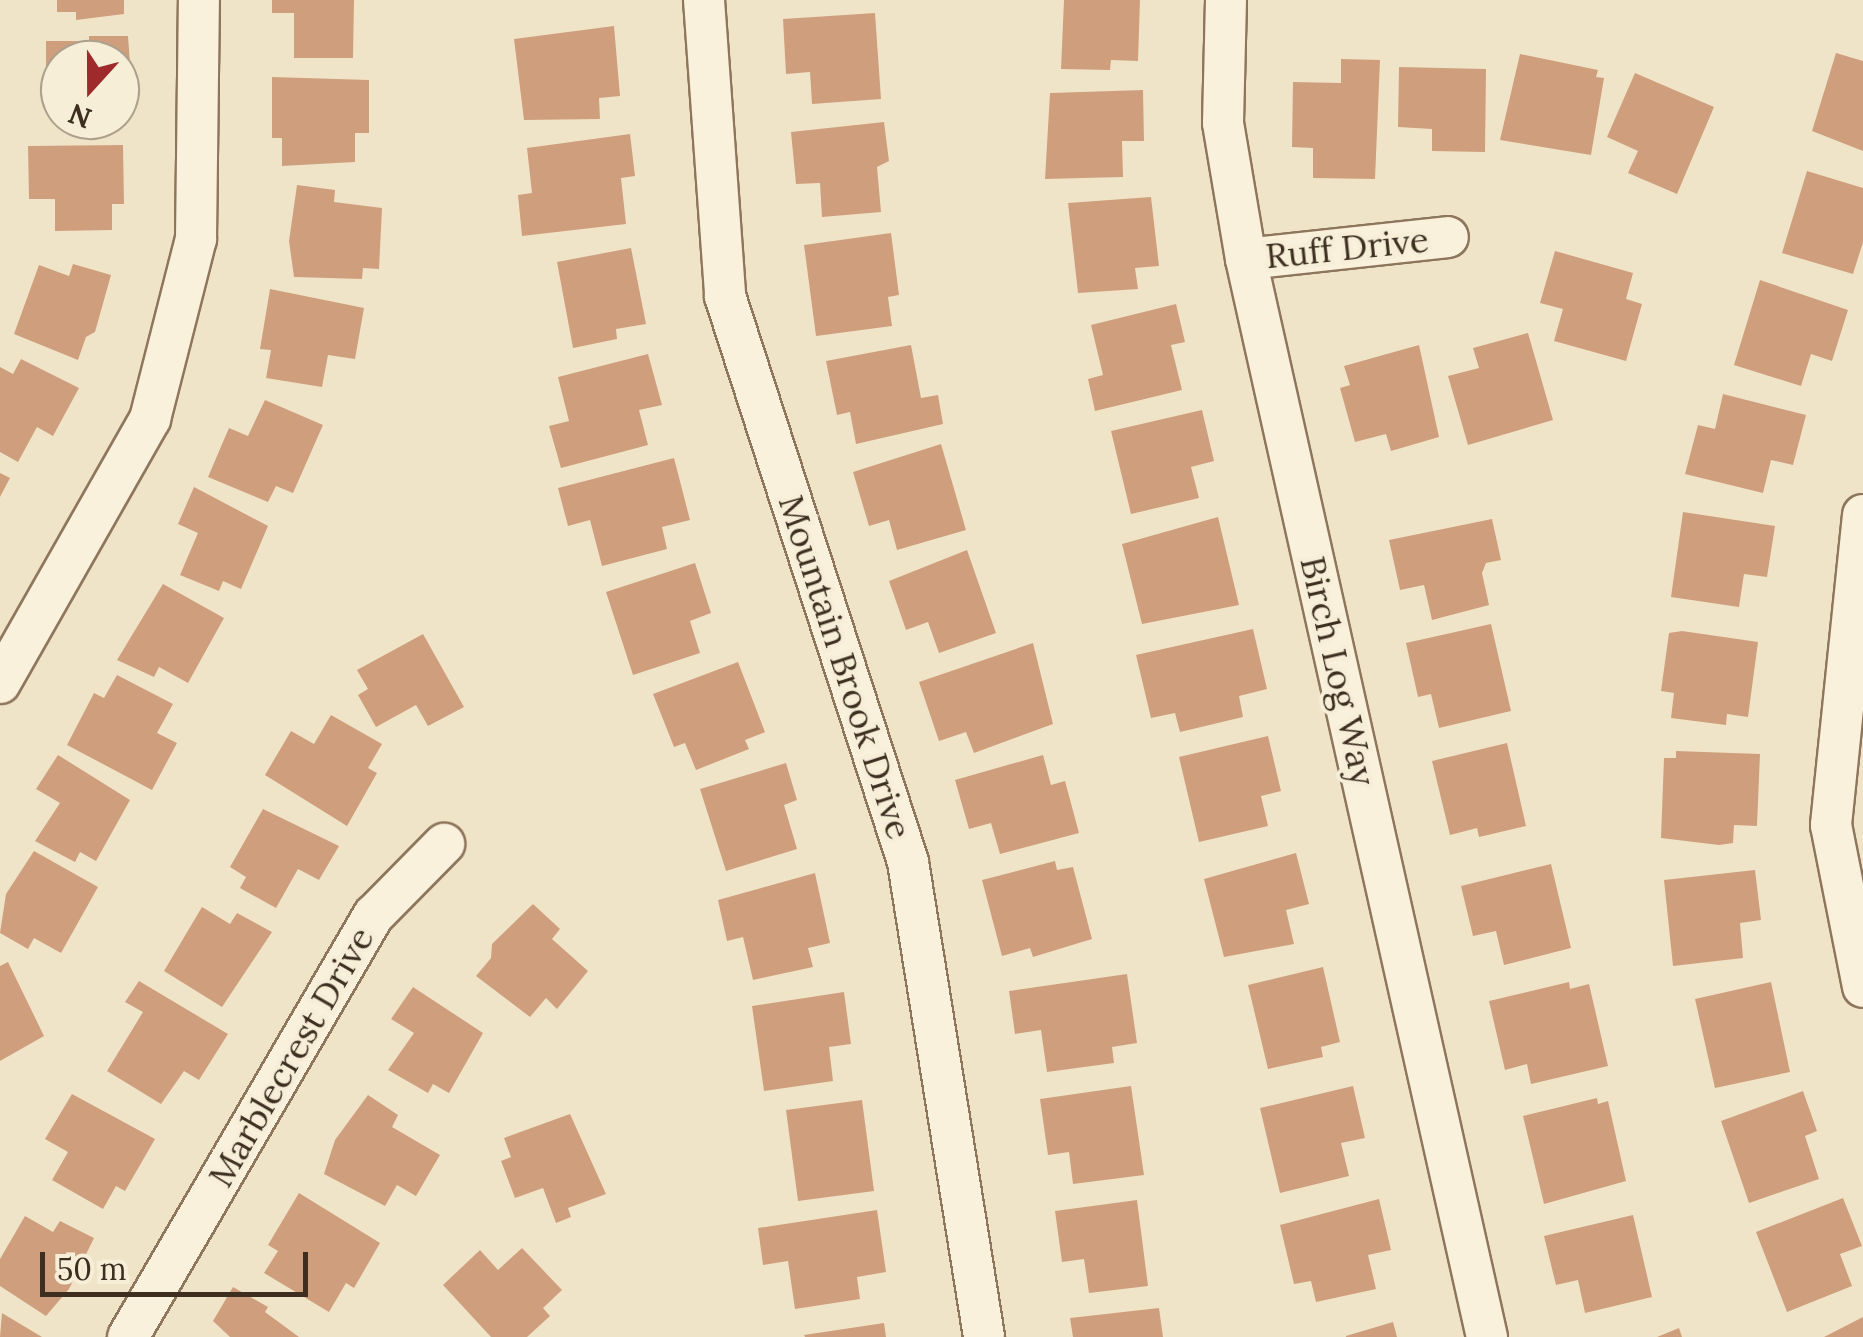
<!DOCTYPE html>
<style>
body{margin:0}
#map{position:relative;width:1863px;height:1337px;overflow:hidden;background:#f0e4c8;font-family:Lora,serif}
div>[style]{position:absolute}
.building>*{inset:0;background:#cf9f7d}
.roads{filter:drop-shadow(2px 0 #8d765c) drop-shadow(-2px 0 #8d765c) drop-shadow(0 2px #8d765c) drop-shadow(0 -2px #8d765c)}
.minor>*{height:40px;margin:-20px;padding:0 20px;transform-origin:20px;border-radius:20px;background:#faf1dc}
span{translate:-50% -50%;white-space:nowrap;text-align:center;line-height:1.15;-webkit-text-stroke:8px #f7eed8;paint-order:stroke}
.street-label{font-size:35px;color:#3d2e20}
.north{position:absolute;left:40px;top:40px;width:100px;height:100px;box-sizing:border-box;background:#f7eed8;border:2px solid #ada18e;border-radius:50%;rotate:201deg;font-size:28px;font-weight:700;line-height:40px;text-align:center;color:#3d2e20}
.north::after{content:'';display:block;margin:auto;width:35px;height:45px;background:#9e2a2b;clip-path:polygon(50% 0,100% 100%,50% 72%,0 100%)}
.scale{position:absolute;left:40px;top:1252px;width:268px;height:45px;box-sizing:border-box;border:5px solid #3d2e20;border-top:0;padding-left:12px;font-size:30px;line-height:35px;white-space:nowrap;color:#3d2e20;-webkit-text-stroke:8px #f7eed8;paint-order:stroke}
</style>
<div id="map">
<div class="building">
<i style="clip-path:polygon(57px 0,124px 0,124px 14px,76px 20px,76px 12px,57px 12px)"></i>
<i style="clip-path:polygon(272px 0,354px 0,353px 58px,294px 58px,294px 13px,272px 13px)"></i>
<i style="clip-path:polygon(1064px 0,1140px 0,1138px 61px,1111px 60px,1110px 70px,1061px 69px)"></i>
<i style="clip-path:polygon(875px 13px,881px 99px,812px 104px,810px 72px,786px 74px,783px 19px)"></i>
<i style="clip-path:polygon(614px 26px,620px 96px,599px 98px,600px 119px,524px 120px,514px 39px)"></i>
<i style="clip-path:polygon(89px 36px,128px 36px,131px 76px,120px 75px,120px 60px,60px 60px,60px 109px,46px 109px,46px 41px,89px 41px)"></i>
<i style="clip-path:polygon(1836px 53px,1863px 61px,1863px 151px,1812px 131px)"></i>
<i style="clip-path:polygon(1520px 54px,1598px 70px,1596px 77px,1604px 78px,1591px 155px,1500px 140px)"></i>
<i style="clip-path:polygon(1341px 59px,1380px 60px,1375px 179px,1313px 178px,1313px 148px,1292px 147px,1293px 82px,1341px 83px)"></i>
<i style="clip-path:polygon(1399px 67px,1486px 69px,1485px 152px,1432px 151px,1432px 129px,1398px 127px)"></i>
<i style="clip-path:polygon(1635px 73px,1714px 107px,1677px 194px,1628px 173px,1638px 151px,1607px 137px)"></i>
<i style="clip-path:polygon(272px 77px,369px 80px,369px 133px,355px 133px,355px 162px,282px 166px,282px 138px,272px 138px)"></i>
<i style="clip-path:polygon(1143px 90px,1144px 141px,1122px 141px,1123px 177px,1045px 179px,1050px 93px)"></i>
<i style="clip-path:polygon(884px 122px,889px 161px,877px 167px,881px 212px,822px 217px,820px 183px,796px 184px,791px 132px)"></i>
<i style="clip-path:polygon(630px 134px,635px 176px,621px 178px,626px 224px,522px 236px,518px 195px,532px 193px,527px 148px)"></i>
<i style="clip-path:polygon(123px 145px,124px 204px,112px 204px,112px 230px,55px 231px,55px 199px,29px 199px,28px 146px)"></i>
<i style="clip-path:polygon(1807px 171px,1863px 188px,1863px 242px,1853px 274px,1782px 253px)"></i>
<i style="clip-path:polygon(297px 185px,335px 190px,334px 202px,382px 208px,379px 269px,363px 268px,362px 279px,294px 277px,289px 241px)"></i>
<i style="clip-path:polygon(1151px 197px,1159px 266px,1135px 268px,1138px 289px,1078px 293px,1068px 203px)"></i>
<i style="clip-path:polygon(891px 233px,899px 295px,888px 297px,892px 326px,816px 336px,804px 245px)"></i>
<i style="clip-path:polygon(631px 248px,646px 324px,616px 329px,617px 339px,573px 348px,557px 262px)"></i>
<i style="clip-path:polygon(1555px 251px,1633px 273px,1626px 299px,1642px 304px,1626px 361px,1554px 341px,1563px 309px,1540px 303px)"></i>
<i style="clip-path:polygon(73px 264px,111px 275px,95px 332px,86px 337px,78px 360px,14px 334px,39px 265px,69px 276px)"></i>
<i style="clip-path:polygon(1760px 280px,1848px 310px,1832px 361px,1811px 354px,1801px 386px,1734px 365px)"></i>
<i style="clip-path:polygon(270px 289px,364px 308px,355px 359px,328px 355px,322px 387px,266px 378px,271px 350px,260px 349px)"></i>
<i style="clip-path:polygon(1176px 304px,1185px 342px,1171px 345px,1182px 390px,1095px 411px,1088px 379px,1103px 375px,1091px 325px)"></i>
<i style="clip-path:polygon(1528px 333px,1553px 420px,1468px 445px,1448px 376px,1479px 368px,1473px 348px)"></i>
<i style="clip-path:polygon(911px 345px,921px 398px,938px 395px,943px 424px,856px 444px,850px 412px,837px 415px,826px 361px)"></i>
<i style="clip-path:polygon(1419px 345px,1439px 437px,1391px 451px,1386px 434px,1355px 442px,1340px 388px,1350px 385px,1344px 366px)"></i>
<i style="clip-path:polygon(648px 354px,662px 405px,639px 410px,648px 445px,561px 468px,549px 426px,569px 421px,558px 377px)"></i>
<i style="clip-path:polygon(21px 359px,79px 388px,53px 436px,37px 427px,18px 462px,0 452px,0 367px,13px 374px)"></i>
<i style="clip-path:polygon(1723px 394px,1806px 415px,1793px 465px,1771px 460px,1763px 493px,1685px 474px,1698px 425px,1715px 429px)"></i>
<i style="clip-path:polygon(265px 400px,323px 425px,293px 493px,276px 486px,268px 502px,208px 477px,229px 428px,248px 436px)"></i>
<i style="clip-path:polygon(1202px 410px,1214px 461px,1191px 467px,1199px 498px,1131px 514px,1111px 431px)"></i>
<i style="clip-path:polygon(941px 444px,966px 530px,897px 550px,889px 520px,869px 526px,853px 472px)"></i>
<i style="clip-path:polygon(674px 458px,690px 520px,662px 527px,667px 549px,602px 566px,590px 520px,568px 526px,558px 488px)"></i>
<i style="clip-path:polygon(0 473px,10px 478px,0 497px)"></i>
<i style="clip-path:polygon(194px 487px,268px 526px,241px 589px,223px 581px,219px 591px,180px 575px,198px 533px,178px 524px)"></i>
<i style="clip-path:polygon(1683px 512px,1775px 526px,1767px 577px,1744px 574px,1739px 607px,1671px 597px)"></i>
<i style="clip-path:polygon(1218px 517px,1239px 605px,1142px 624px,1122px 544px)"></i>
<i style="clip-path:polygon(1492px 519px,1501px 560px,1486px 563px,1482px 573px,1489px 605px,1432px 620px,1424px 585px,1400px 590px,1389px 540px)"></i>
<i style="clip-path:polygon(967px 550px,996px 633px,939px 653px,928px 622px,906px 630px,889px 581px)"></i>
<i style="clip-path:polygon(695px 563px,711px 613px,690px 621px,700px 653px,633px 675px,606px 592px)"></i>
<i style="clip-path:polygon(163px 584px,224px 618px,188px 683px,159px 667px,154px 677px,117px 660px)"></i>
<i style="clip-path:polygon(1491px 624px,1511px 711px,1439px 728px,1431px 694px,1418px 697px,1406px 643px)"></i>
<i style="clip-path:polygon(1253px 629px,1267px 689px,1239px 696px,1243px 717px,1180px 732px,1175px 713px,1151px 718px,1136px 655px)"></i>
<i style="clip-path:polygon(1682px 631px,1758px 642px,1748px 717px,1727px 714px,1726px 725px,1671px 718px,1674px 693px,1661px 691px,1669px 633px)"></i>
<i style="clip-path:polygon(423px 634px,464px 707px,428px 726px,416px 705px,376px 727px,358px 695px,368px 689px,357px 670px)"></i>
<i style="clip-path:polygon(1033px 643px,1053px 724px,974px 753px,966px 732px,939px 741px,919px 682px)"></i>
<i style="clip-path:polygon(738px 662px,765px 732px,745px 740px,749px 749px,696px 770px,685px 743px,674px 747px,653px 694px)"></i>
<i style="clip-path:polygon(117px 675px,173px 704px,157px 733px,177px 743px,152px 790px,67px 745px,94px 693px,104px 698px)"></i>
<i style="clip-path:polygon(331px 715px,382px 744px,368px 768px,377px 773px,347px 826px,265px 775px,291px 731px,314px 744px)"></i>
<i style="clip-path:polygon(1268px 736px,1281px 791px,1261px 796px,1268px 826px,1199px 842px,1179px 757px)"></i>
<i style="clip-path:polygon(1507px 743px,1526px 826px,1479px 837px,1477px 828px,1450px 835px,1432px 761px)"></i>
<i style="clip-path:polygon(1676px 751px,1760px 754px,1757px 826px,1734px 825px,1733px 843px,1719px 845px,1661px 838px,1664px 758px,1676px 758px)"></i>
<i style="clip-path:polygon(58px 755px,130px 800px,96px 861px,80px 852px,75px 862px,35px 841px,60px 803px,36px 789px)"></i>
<i style="clip-path:polygon(1043px 755px,1051px 785px,1065px 781px,1079px 833px,1000px 854px,991px 823px,969px 829px,955px 780px)"></i>
<i style="clip-path:polygon(786px 763px,797px 800px,784px 805px,797px 849px,726px 871px,700px 789px)"></i>
<i style="clip-path:polygon(263px 809px,339px 846px,319px 880px,298px 869px,276px 908px,240px 888px,246px 877px,230px 867px)"></i>
<i style="clip-path:polygon(34px 851px,98px 887px,61px 953px,34px 938px,28px 949px,0 933px,6px 894px)"></i>
<i style="clip-path:polygon(1296px 853px,1309px 904px,1286px 910px,1294px 944px,1224px 957px,1204px 879px)"></i>
<i style="clip-path:polygon(1055px 861px,1057px 870px,1073px 867px,1092px 939px,1033px 957px,1030px 948px,1002px 956px,982px 880px)"></i>
<i style="clip-path:polygon(1551px 864px,1571px 948px,1504px 965px,1496px 931px,1473px 936px,1461px 886px)"></i>
<i style="clip-path:polygon(1755px 870px,1761px 920px,1740px 923px,1743px 958px,1673px 966px,1664px 880px)"></i>
<i style="clip-path:polygon(815px 873px,830px 943px,808px 948px,813px 967px,753px 980px,743px 937px,727px 941px,718px 900px)"></i>
<i style="clip-path:polygon(533px 904px,560px 929px,552px 939px,588px 971px,557px 1009px,546px 998px,530px 1017px,476px 976px,491px 958px,492px 944px)"></i>
<i style="clip-path:polygon(202px 907px,230px 924px,237px 913px,272px 932px,222px 1007px,164px 971px)"></i>
<i style="clip-path:polygon(8px 962px,44px 1036px,0 1061px,0 966px)"></i>
<i style="clip-path:polygon(1323px 967px,1340px 1042px,1321px 1047px,1323px 1057px,1268px 1069px,1248px 985px)"></i>
<i style="clip-path:polygon(1127px 974px,1137px 1043px,1112px 1047px,1114px 1063px,1047px 1072px,1041px 1030px,1015px 1034px,1009px 991px)"></i>
<i style="clip-path:polygon(139px 981px,228px 1034px,199px 1080px,184px 1071px,161px 1104px,107px 1071px,143px 1012px,125px 1002px)"></i>
<i style="clip-path:polygon(1569px 982px,1570px 989px,1589px 984px,1608px 1066px,1531px 1084px,1527px 1064px,1505px 1070px,1489px 1001px)"></i>
<i style="clip-path:polygon(1771px 982px,1790px 1072px,1715px 1088px,1695px 999px)"></i>
<i style="clip-path:polygon(413px 987px,483px 1033px,449px 1093px,433px 1084px,428px 1093px,388px 1070px,414px 1033px,391px 1019px)"></i>
<i style="clip-path:polygon(844px 992px,851px 1044px,829px 1047px,833px 1081px,764px 1091px,752px 1006px)"></i>
<i style="clip-path:polygon(1131px 1086px,1144px 1175px,1073px 1184px,1069px 1152px,1048px 1155px,1040px 1099px)"></i>
<i style="clip-path:polygon(1353px 1086px,1365px 1138px,1341px 1143px,1349px 1176px,1280px 1193px,1260px 1108px)"></i>
<i style="clip-path:polygon(1803px 1091px,1817px 1131px,1805px 1136px,1819px 1179px,1749px 1203px,1721px 1121px)"></i>
<i style="clip-path:polygon(72px 1094px,155px 1139px,125px 1191px,116px 1186px,103px 1209px,52px 1180px,68px 1152px,45px 1139px)"></i>
<i style="clip-path:polygon(368px 1095px,398px 1115px,392px 1127px,440px 1155px,416px 1196px,397px 1185px,385px 1206px,324px 1174px,335px 1140px)"></i>
<i style="clip-path:polygon(1597px 1098px,1598px 1104px,1608px 1101px,1626px 1181px,1544px 1204px,1523px 1116px)"></i>
<i style="clip-path:polygon(862px 1100px,874px 1191px,798px 1201px,786px 1110px)"></i>
<i style="clip-path:polygon(570px 1114px,606px 1194px,568px 1208px,571px 1217px,556px 1223px,543px 1188px,515px 1198px,501px 1161px,511px 1157px,504px 1138px)"></i>
<i style="clip-path:polygon(299px 1193px,380px 1243px,354px 1288px,346px 1283px,329px 1312px,264px 1273px,278px 1251px,268px 1245px)"></i>
<i style="clip-path:polygon(1843px 1198px,1862px 1246px,1840px 1254px,1852px 1286px,1787px 1312px,1756px 1232px)"></i>
<i style="clip-path:polygon(1379px 1199px,1391px 1250px,1368px 1255px,1376px 1289px,1316px 1302px,1311px 1281px,1294px 1284px,1280px 1225px)"></i>
<i style="clip-path:polygon(1137px 1200px,1148px 1286px,1089px 1293px,1084px 1259px,1062px 1262px,1055px 1211px)"></i>
<i style="clip-path:polygon(877px 1210px,886px 1272px,857px 1277px,860px 1299px,795px 1309px,788px 1261px,763px 1265px,758px 1228px)"></i>
<i style="clip-path:polygon(1633px 1215px,1652px 1297px,1585px 1313px,1578px 1280px,1556px 1285px,1544px 1236px)"></i>
<i style="clip-path:polygon(25px 1216px,53px 1232px,60px 1221px,94px 1238px,69px 1289px,46px 1316px,0 1286px,0 1259px)"></i>
<i style="clip-path:polygon(522px 1248px,562px 1290px,543px 1308px,550px 1316px,527px 1337px,491px 1337px,443px 1285px,480px 1250px,498px 1270px)"></i>
<i style="clip-path:polygon(233px 1287px,268px 1307px,265px 1312px,299px 1337px,230px 1337px,213px 1321px)"></i>
<i style="clip-path:polygon(1159px 1308px,1163px 1337px,1073px 1337px,1070px 1318px)"></i>
<i style="clip-path:polygon(2px 1313px,42px 1337px,0 1337px)"></i>
<i style="clip-path:polygon(1863px 1317px,1863px 1337px,1824px 1337px)"></i>
<i style="clip-path:polygon(1393px 1322px,1397px 1337px,1346px 1337px,1346px 1336px)"></i>
<i style="clip-path:polygon(884px 1323px,886px 1337px,805px 1337px,804px 1335px)"></i>
<i style="clip-path:polygon(1679px 1328px,1682px 1337px,1657px 1337px)"></i>
</div>
<div class="roads">
<div class="minor">
<i style="left:704px;top:0;width:297px;rotate:85.9deg"></i>
<i style="left:725px;top:296px;width:595px;rotate:72.08deg"></i>
<i style="left:908px;top:862px;width:481px;rotate:80.9deg"></i>
<i style="left:1226px;top:0;width:123px;rotate:91.4deg"></i>
<i style="left:1223px;top:123px;width:138px;rotate:80.4deg"></i>
<i style="left:1246px;top:259px;width:1105px;rotate:77.4deg"></i>
<i style="left:1246px;top:259px;width:203px;rotate:-6.2deg"></i>
<i style="left:1863px;top:515px;width:312px;rotate:95.9deg"></i>
<i style="left:1831px;top:825px;width:165px;rotate:78.8deg"></i>
<i style="left:0;top:683px;width:304px;rotate:-60.4deg"></i>
<i style="left:150px;top:419px;width:186px;rotate:-75.7deg"></i>
<i style="left:196px;top:239px;width:239px;rotate:-89.3deg"></i>
<i style="left:128px;top:1337px;width:488px;rotate:-59.8deg"></i>
<i style="left:374px;top:915px;width:100px;rotate:-45.4deg"></i>
</div>
</div>
<div class="street-label">
<span style="left:1347px;top:248px;rotate:-6deg">Ruff Drive</span>
<span style="left:845px;top:667px;rotate:72deg">Mountain Brook Drive</span>
<span style="left:1338px;top:671px;rotate:77deg">Birch Log Way</span>
<span style="left:291px;top:1057px;rotate:-60deg">Marblecrest Drive</span>
</div>
<div class="north">N</div>
<div class="scale">50 m</div>
</div>
